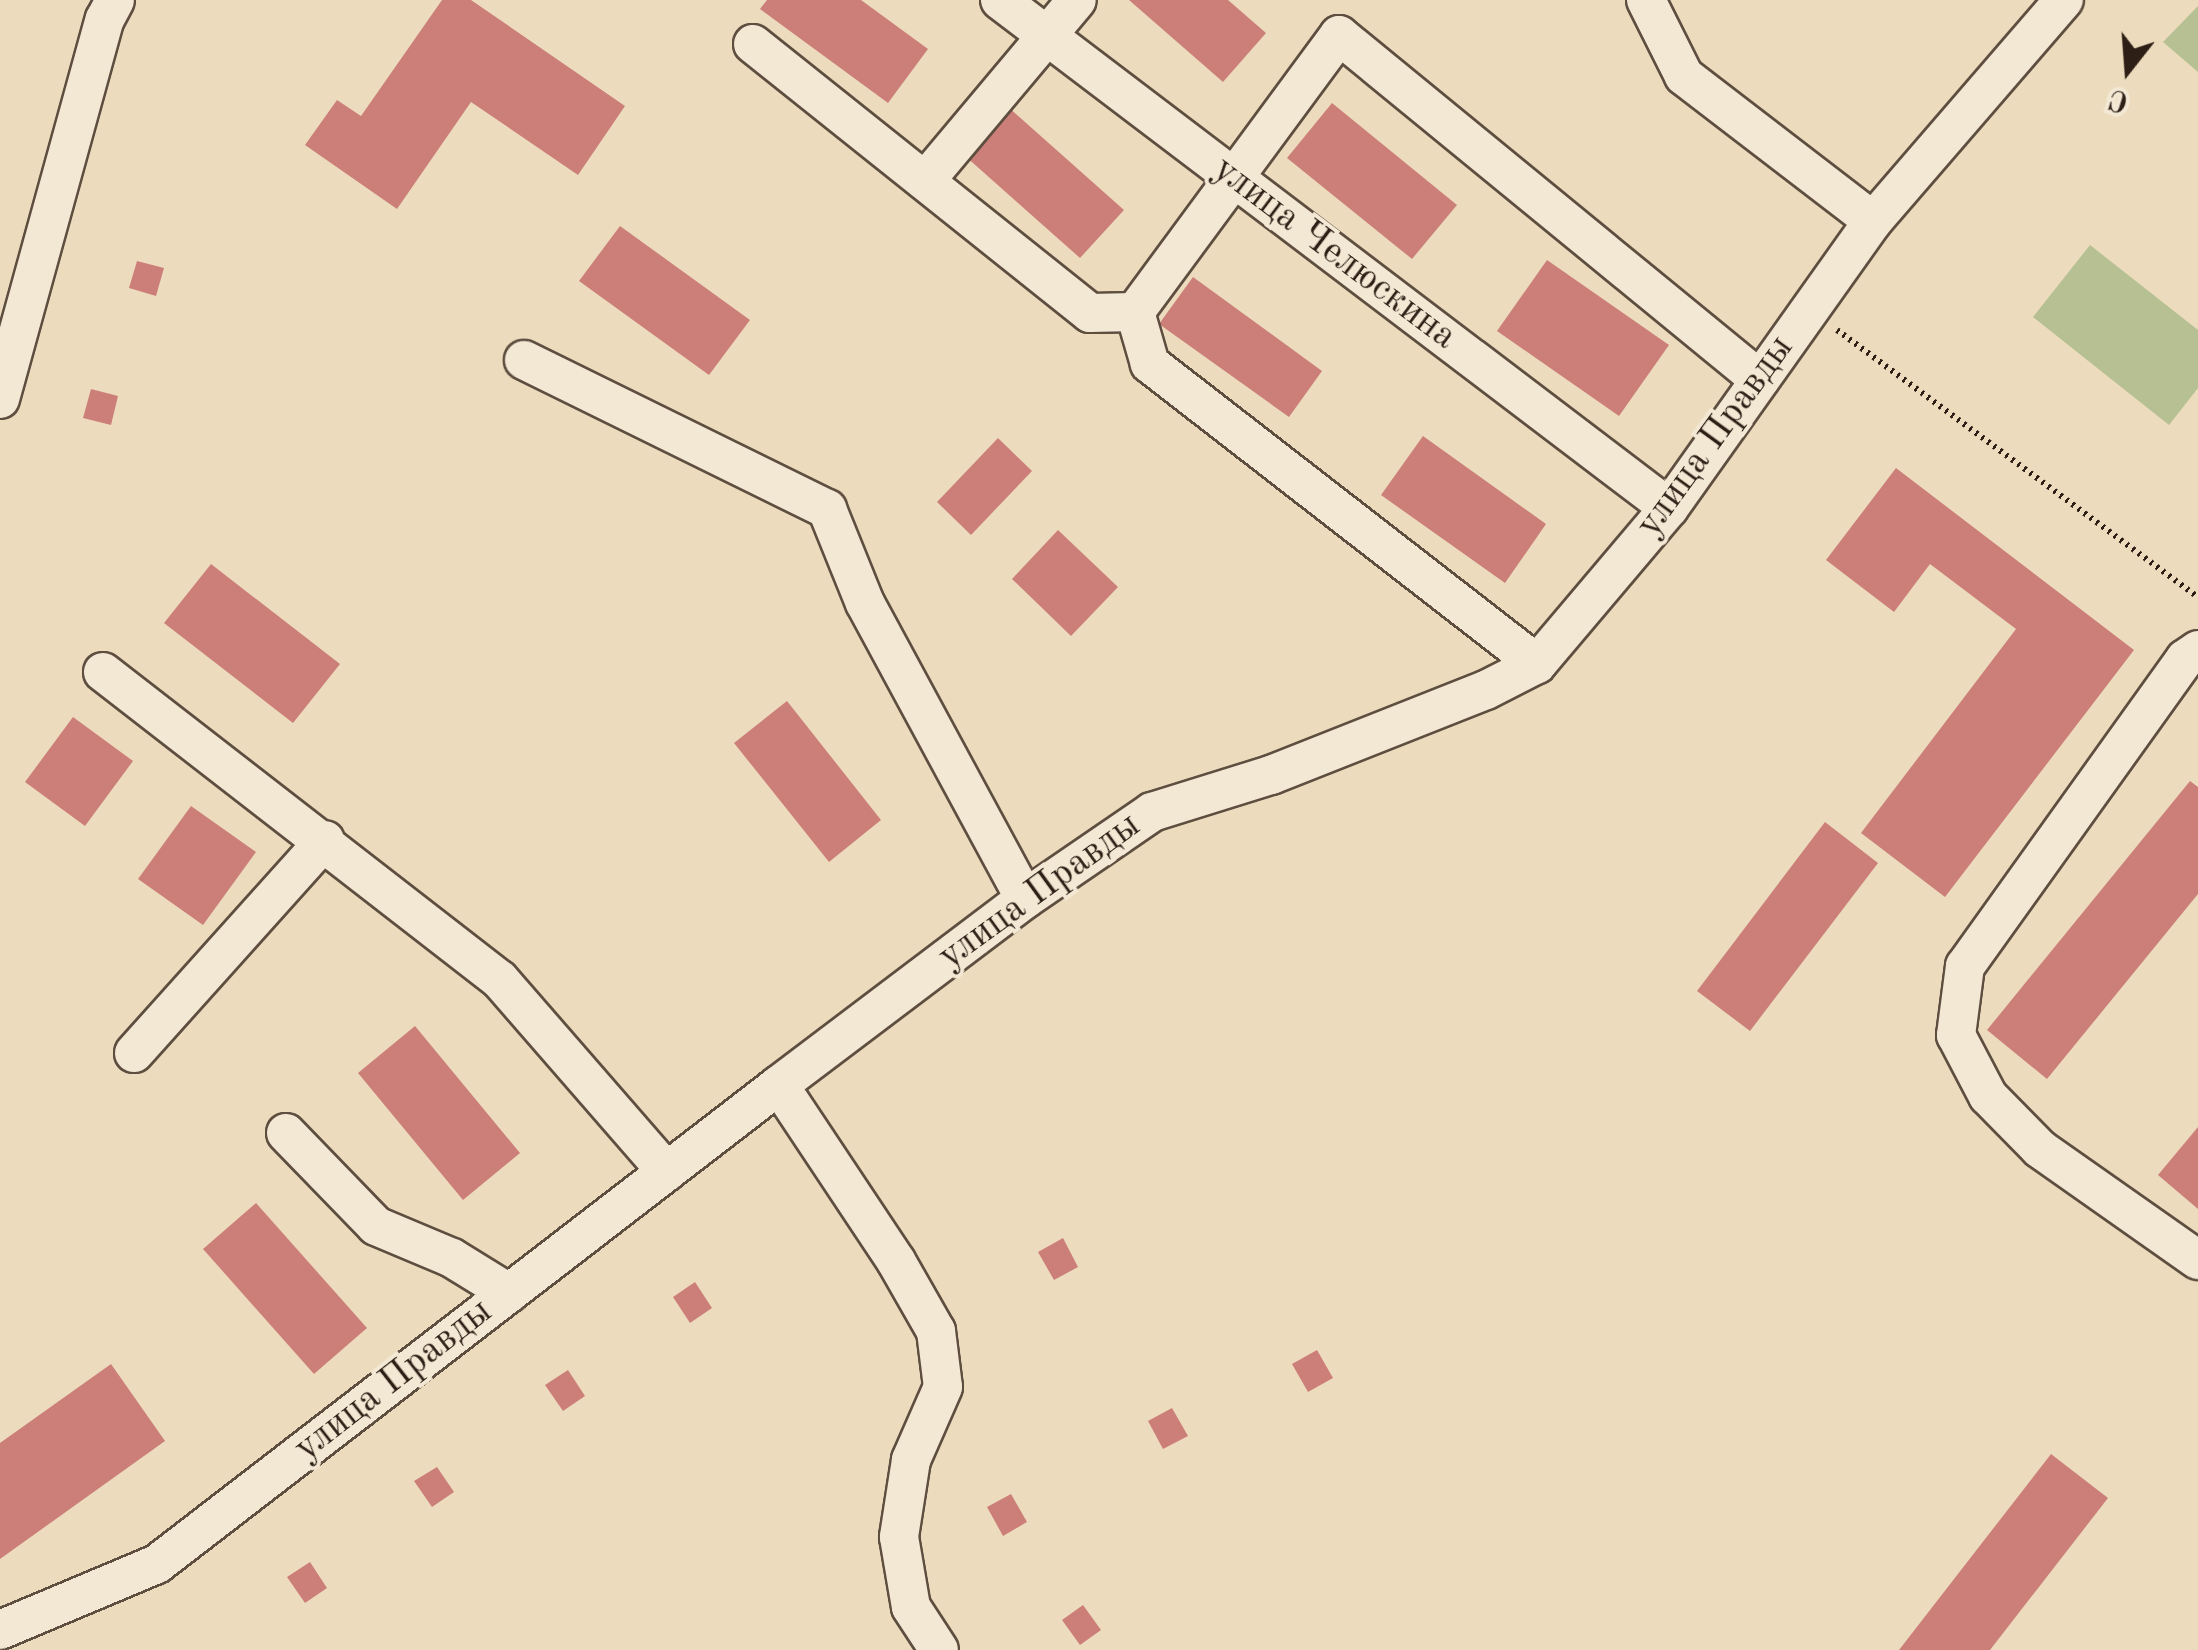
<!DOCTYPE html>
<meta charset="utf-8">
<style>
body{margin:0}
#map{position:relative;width:2198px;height:1650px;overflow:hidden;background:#ecdcbd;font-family:"Old Standard TT",serif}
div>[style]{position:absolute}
.green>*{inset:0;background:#b6c092}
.building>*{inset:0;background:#cc7f79}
.path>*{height:6px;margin-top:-3px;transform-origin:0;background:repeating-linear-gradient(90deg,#2e1f16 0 2.5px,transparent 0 7.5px)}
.roads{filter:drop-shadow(2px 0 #5e4e40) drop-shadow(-2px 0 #5e4e40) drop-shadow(0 2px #5e4e40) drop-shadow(0 -2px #5e4e40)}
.minor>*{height:38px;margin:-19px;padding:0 19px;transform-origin:19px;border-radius:19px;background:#f3e8d4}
span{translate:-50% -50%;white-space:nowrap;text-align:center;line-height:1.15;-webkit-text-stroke:8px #f3e8d4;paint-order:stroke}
.street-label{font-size:38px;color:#2e1f16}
.north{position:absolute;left:2078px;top:20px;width:100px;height:100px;-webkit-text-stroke:8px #f3e8d4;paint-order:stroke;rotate:197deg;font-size:28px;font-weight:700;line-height:40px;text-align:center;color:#2e1f16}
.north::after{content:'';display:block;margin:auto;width:35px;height:45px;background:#2e1f16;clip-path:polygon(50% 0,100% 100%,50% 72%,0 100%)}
</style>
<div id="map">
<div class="green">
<i style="clip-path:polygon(2198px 6px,2198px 72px,2163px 42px)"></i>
<i style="clip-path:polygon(2090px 245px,2198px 330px,2198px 388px,2169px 425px,2033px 317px)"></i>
</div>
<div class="building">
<i style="clip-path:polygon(442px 0,471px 0,625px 106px,578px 175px,471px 102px,397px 209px,305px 145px,337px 100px,361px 116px)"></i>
<i style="clip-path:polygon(767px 0,861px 0,928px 49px,888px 103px,760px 9px)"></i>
<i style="clip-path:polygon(1129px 0,1228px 0,1266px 33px,1223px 82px)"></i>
<i style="clip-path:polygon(1332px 103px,1457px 205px,1412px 259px,1287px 158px)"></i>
<i style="clip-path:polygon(1007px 106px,1124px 210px,1080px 258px,964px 155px)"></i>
<i style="clip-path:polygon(620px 226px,750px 320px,709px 375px,579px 281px)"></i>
<i style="clip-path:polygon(1547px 260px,1669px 345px,1619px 416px,1497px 331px)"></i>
<i style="clip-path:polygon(137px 261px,164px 268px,156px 296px,129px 288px)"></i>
<i style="clip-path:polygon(1193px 277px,1322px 371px,1289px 417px,1159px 324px)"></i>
<i style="clip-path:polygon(91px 389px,118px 396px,111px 425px,83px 418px)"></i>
<i style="clip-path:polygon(1423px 436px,1546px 524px,1505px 583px,1381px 495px)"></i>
<i style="clip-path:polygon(998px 438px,1032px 471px,971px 535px,937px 502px)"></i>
<i style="clip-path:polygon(1896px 468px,2134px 650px,1945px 897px,1861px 833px,2016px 629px,1930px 564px,1894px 612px,1826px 560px)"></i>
<i style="clip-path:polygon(1058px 530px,1118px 587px,1071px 636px,1012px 579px)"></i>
<i style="clip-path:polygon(211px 564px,340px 664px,293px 723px,164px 623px)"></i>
<i style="clip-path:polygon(787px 701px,881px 820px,829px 862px,734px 743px)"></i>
<i style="clip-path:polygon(73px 717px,133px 761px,85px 826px,25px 782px)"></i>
<i style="clip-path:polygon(2190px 781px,2198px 787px,2198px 894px,2047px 1079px,1987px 1030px)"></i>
<i style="clip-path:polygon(191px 806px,256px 852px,203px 925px,138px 879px)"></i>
<i style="clip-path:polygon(1825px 822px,1878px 863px,1750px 1031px,1697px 991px)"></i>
<i style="clip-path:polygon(415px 1026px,520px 1153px,463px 1200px,358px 1073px)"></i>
<i style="clip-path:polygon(2198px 1127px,2198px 1209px,2158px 1175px)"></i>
<i style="clip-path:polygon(256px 1203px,367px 1328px,314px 1374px,203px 1249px)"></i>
<i style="clip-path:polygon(1063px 1238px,1078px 1267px,1054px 1280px,1038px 1252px)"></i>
<i style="clip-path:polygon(695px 1282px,712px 1308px,690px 1323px,673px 1297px)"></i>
<i style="clip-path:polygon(1317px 1350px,1333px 1378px,1308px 1392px,1292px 1364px)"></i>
<i style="clip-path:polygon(111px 1364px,165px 1441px,0 1559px,0 1443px)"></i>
<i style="clip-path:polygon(568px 1370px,585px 1396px,563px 1411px,545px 1385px)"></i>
<i style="clip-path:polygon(1172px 1408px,1188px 1436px,1163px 1449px,1148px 1421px)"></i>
<i style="clip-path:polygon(2051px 1454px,2108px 1498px,1990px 1650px,1899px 1650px)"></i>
<i style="clip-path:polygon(437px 1467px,454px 1492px,432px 1507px,414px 1481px)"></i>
<i style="clip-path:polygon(1011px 1494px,1027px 1522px,1003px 1536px,987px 1507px)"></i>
<i style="clip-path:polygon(310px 1562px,327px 1588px,305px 1603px,287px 1577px)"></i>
<i style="clip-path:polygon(1083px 1605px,1101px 1630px,1080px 1645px,1062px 1620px)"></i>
</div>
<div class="path">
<i style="left:1837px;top:330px;width:449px;rotate:36.5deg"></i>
</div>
<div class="roads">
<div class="minor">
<i style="left:1000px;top:0;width:840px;rotate:37.21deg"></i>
<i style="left:1646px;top:0;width:85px;rotate:63.4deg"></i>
<i style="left:1684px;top:76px;width:238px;rotate:37.5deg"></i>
<i style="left:753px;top:44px;width:431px;rotate:38.6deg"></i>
<i style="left:1090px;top:313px;width:45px;rotate:-1.3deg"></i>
<i style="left:925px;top:181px;width:236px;rotate:-50deg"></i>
<i style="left:524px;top:360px;width:338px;rotate:26.2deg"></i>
<i style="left:827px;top:509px;width:101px;rotate:68deg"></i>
<i style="left:865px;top:603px;width:336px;rotate:61.6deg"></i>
<i style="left:0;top:399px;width:394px;rotate:-74.6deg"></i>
<i style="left:105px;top:19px;width:21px;rotate:-62deg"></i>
<i style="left:2198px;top:650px;width:16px;rotate:145deg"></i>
<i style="left:2185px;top:659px;width:378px;rotate:125.6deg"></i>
<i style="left:1965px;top:966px;width:70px;rotate:97.4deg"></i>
<i style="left:1956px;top:1035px;width:69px;rotate:62.3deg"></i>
<i style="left:1988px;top:1096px;width:74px;rotate:45.5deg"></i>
<i style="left:2040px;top:1149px;width:193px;rotate:35.1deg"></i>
<i style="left:1537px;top:664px;width:490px;rotate:-142.2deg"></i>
<i style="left:1150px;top:364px;width:54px;rotate:-106.1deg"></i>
<i style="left:1135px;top:312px;width:344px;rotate:-53.6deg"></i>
<i style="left:1339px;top:35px;width:544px;rotate:39.33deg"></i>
<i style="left:103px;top:672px;width:502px;rotate:37.8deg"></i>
<i style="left:500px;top:980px;width:254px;rotate:49deg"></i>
<i style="left:134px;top:1053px;width:286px;rotate:-48.1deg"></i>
<i style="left:779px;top:1085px;width:211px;rotate:56.4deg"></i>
<i style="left:896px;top:1261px;width:81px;rotate:60.3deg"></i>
<i style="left:936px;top:1331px;width:56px;rotate:82.9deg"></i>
<i style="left:943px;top:1387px;width:80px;rotate:113.7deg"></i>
<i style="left:911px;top:1460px;width:78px;rotate:98.9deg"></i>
<i style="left:899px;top:1537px;width:71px;rotate:80.3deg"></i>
<i style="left:911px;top:1607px;width:51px;rotate:56.9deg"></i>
<i style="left:286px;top:1133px;width:129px;rotate:45.9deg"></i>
<i style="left:376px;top:1226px;width:82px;rotate:22.8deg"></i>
<i style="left:452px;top:1258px;width:67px;rotate:31.6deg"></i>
<i style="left:0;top:1630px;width:170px;rotate:-22.8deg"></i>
<i style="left:157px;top:1564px;width:785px;rotate:-37.6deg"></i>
<i style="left:779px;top:1085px;width:308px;rotate:-37.1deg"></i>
<i style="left:1025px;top:899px;width:154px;rotate:-34.4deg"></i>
<i style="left:1152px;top:812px;width:125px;rotate:-17.3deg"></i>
<i style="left:1271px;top:775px;width:231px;rotate:-21.6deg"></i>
<i style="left:1486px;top:690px;width:57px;rotate:-27deg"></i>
<i style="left:1537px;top:664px;width:204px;rotate:-49.8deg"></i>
<i style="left:1669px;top:508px;width:352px;rotate:-54.6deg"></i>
<i style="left:1873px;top:221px;width:292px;rotate:-49.2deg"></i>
</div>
</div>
<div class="street-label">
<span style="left:1334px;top:254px;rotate:37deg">улица Челюскина</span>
<span style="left:1716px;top:437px;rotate:-54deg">улица Правды</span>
<span style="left:1040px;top:892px;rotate:-36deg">улица Правды</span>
<span style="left:394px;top:1381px;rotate:-38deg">улица Правды</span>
</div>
<div class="north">С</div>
</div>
